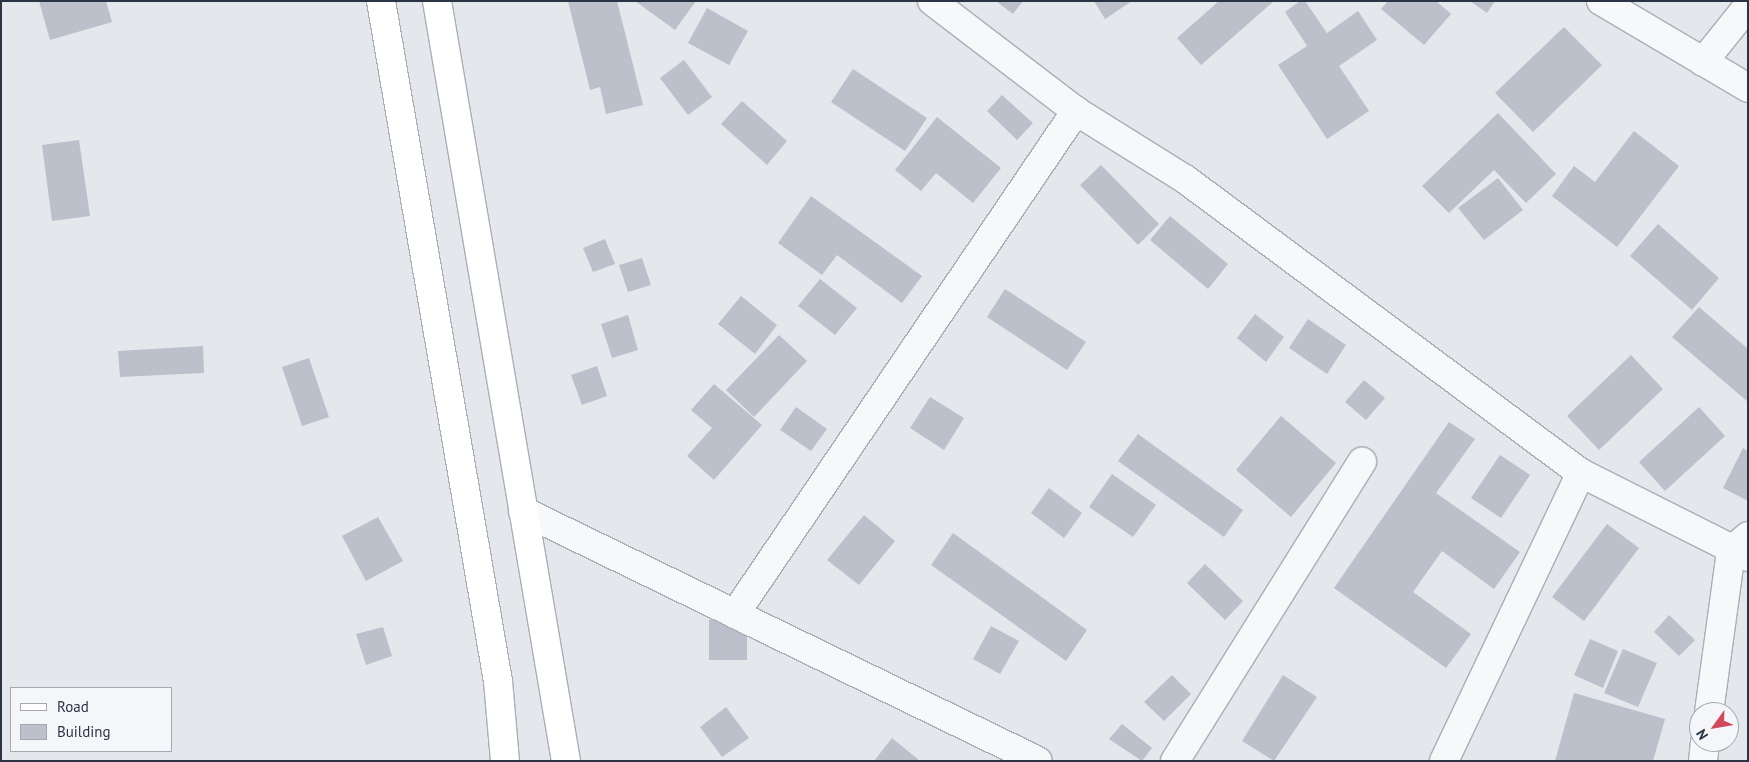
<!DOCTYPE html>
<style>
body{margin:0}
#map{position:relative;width:1749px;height:762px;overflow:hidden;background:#e4e7ec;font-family:"PT Sans",sans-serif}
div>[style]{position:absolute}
.building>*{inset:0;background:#bbc0ca}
.roads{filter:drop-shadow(1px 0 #a9aeb7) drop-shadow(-1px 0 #a9aeb7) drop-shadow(0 1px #a9aeb7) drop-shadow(0 -1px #a9aeb7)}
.minor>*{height:28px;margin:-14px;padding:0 14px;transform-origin:14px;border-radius:14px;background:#f7f8fa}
.secondary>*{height:28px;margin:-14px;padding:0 14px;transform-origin:14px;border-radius:14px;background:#fff}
span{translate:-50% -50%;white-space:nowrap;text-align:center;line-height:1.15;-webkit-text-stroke:4px #f4f6f9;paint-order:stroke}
.frame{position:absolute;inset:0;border:2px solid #2b3445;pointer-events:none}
.legend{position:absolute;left:10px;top:687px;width:162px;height:65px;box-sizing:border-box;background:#f4f6f9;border:1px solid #a4a8b1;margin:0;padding:6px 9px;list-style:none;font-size:15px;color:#2b3445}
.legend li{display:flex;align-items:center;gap:10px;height:25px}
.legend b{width:25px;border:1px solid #a4a8b1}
.north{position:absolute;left:1689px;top:702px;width:50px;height:50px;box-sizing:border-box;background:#f4f6f9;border:1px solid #a4a8b1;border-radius:50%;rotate:238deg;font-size:14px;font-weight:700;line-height:20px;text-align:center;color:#2b3445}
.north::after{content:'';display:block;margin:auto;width:18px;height:22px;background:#d1495b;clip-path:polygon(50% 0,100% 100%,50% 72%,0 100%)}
</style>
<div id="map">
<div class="building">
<i style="clip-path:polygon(39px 1px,106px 1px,112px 22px,50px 40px)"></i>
<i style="clip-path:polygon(568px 1px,617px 1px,643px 105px,606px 114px,600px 87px,590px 90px)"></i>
<i style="clip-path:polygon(635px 1px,696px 1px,675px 30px)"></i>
<i style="clip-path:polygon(996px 1px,1023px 1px,1013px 14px)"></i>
<i style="clip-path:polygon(1094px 1px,1132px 1px,1105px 19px)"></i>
<i style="clip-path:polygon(1219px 1px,1274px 1px,1201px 65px,1177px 38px)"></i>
<i style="clip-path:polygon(1300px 1px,1305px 1px,1327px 33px,1358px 11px,1377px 40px,1339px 66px,1369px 111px,1327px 139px,1278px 65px,1307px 46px,1285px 12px)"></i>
<i style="clip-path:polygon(1388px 1px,1436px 1px,1451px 14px,1424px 45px,1381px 9px)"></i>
<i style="clip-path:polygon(1470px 1px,1495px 1px,1487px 13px)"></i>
<i style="clip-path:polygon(707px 8px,748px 31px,729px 65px,688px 43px)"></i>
<i style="clip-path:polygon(1564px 27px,1602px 65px,1533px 132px,1495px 93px)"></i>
<i style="clip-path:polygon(684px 60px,712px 97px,688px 115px,660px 78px)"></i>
<i style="clip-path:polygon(853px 69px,927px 118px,905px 151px,831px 102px)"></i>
<i style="clip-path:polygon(1002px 95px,1033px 123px,1017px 140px,987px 111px)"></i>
<i style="clip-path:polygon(742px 101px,787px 141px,767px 165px,721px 124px)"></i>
<i style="clip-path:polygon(1498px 113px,1556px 174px,1526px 203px,1494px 170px,1449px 213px,1422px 186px)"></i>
<i style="clip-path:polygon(937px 117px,1001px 168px,973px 203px,936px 173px,921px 191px,895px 170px)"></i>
<i style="clip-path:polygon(1634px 131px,1679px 166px,1617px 247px,1552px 196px,1574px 166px,1595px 182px)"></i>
<i style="clip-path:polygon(79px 140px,90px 216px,52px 221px,42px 145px)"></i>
<i style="clip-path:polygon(1101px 165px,1159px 224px,1138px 245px,1080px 185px)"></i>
<i style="clip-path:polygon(1498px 178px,1523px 210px,1484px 240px,1458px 208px)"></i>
<i style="clip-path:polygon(811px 196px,922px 276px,902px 303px,837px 255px,822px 275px,778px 243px)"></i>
<i style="clip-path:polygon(1170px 216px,1228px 264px,1208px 289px,1150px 240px)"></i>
<i style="clip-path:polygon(1658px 224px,1719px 278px,1692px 310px,1630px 256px)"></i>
<i style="clip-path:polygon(605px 239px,615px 264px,593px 272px,583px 248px)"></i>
<i style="clip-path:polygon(642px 258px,651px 285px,628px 292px,619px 265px)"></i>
<i style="clip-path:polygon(820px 279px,857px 308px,835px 335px,798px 306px)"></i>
<i style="clip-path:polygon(1005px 289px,1086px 342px,1067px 370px,987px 317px)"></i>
<i style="clip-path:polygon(741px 296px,777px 325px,755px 354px,718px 324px)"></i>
<i style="clip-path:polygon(1699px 307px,1748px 349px,1748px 402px,1672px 337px)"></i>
<i style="clip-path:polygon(1255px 314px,1284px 337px,1266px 362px,1237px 338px)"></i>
<i style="clip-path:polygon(628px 315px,638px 350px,612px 358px,601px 324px)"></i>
<i style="clip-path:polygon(1308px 319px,1346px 345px,1327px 374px,1289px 348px)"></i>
<i style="clip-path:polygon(779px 335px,807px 361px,754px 417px,726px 390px)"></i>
<i style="clip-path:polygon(203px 346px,204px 373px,120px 377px,118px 351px)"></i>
<i style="clip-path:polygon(1631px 355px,1663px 389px,1599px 450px,1567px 416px)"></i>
<i style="clip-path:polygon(309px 358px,329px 417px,302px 426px,282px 367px)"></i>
<i style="clip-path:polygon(597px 366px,607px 396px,582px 405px,571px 375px)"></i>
<i style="clip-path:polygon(1364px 380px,1385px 398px,1366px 420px,1345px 402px)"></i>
<i style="clip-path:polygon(714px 384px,762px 425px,714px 480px,687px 456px,712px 428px,691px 410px)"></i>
<i style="clip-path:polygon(930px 397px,964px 418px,944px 450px,910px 428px)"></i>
<i style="clip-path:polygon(796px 407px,827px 429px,811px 451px,780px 430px)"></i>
<i style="clip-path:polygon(1699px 407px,1725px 436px,1665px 491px,1639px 462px)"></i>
<i style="clip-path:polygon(1281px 416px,1336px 463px,1291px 517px,1236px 470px)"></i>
<i style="clip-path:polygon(1449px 422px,1475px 439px,1436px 493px,1520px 552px,1494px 589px,1442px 551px,1413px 592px,1471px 634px,1446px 668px,1334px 588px)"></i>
<i style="clip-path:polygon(1138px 434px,1243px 510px,1224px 537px,1118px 461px)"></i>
<i style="clip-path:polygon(1743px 448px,1748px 451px,1748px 501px,1723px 488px)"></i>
<i style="clip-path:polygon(1500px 455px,1530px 475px,1501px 518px,1471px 498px)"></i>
<i style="clip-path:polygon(1112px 474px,1156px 505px,1133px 537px,1089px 507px)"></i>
<i style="clip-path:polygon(1049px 488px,1082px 513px,1064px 538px,1031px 513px)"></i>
<i style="clip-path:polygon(864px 515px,895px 541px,859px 585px,827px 560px)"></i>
<i style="clip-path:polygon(378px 517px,403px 561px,366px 581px,342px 536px)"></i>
<i style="clip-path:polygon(1607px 524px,1639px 548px,1584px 621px,1552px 597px)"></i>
<i style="clip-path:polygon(953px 533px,1087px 630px,1066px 661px,931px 565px)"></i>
<i style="clip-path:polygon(1205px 564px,1243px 601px,1225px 620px,1187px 583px)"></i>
<i style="clip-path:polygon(1669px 615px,1695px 640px,1679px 656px,1654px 632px)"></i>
<i style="clip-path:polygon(709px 620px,747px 620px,747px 660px,709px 660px)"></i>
<i style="clip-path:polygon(991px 626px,1019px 641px,1000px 674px,973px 659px)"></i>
<i style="clip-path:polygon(383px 627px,392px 656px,366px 665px,356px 634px)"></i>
<i style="clip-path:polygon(1590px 639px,1618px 651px,1603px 688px,1574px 675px)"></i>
<i style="clip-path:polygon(1623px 649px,1657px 663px,1638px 707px,1604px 693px)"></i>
<i style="clip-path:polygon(1172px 675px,1191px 694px,1164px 721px,1144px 702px)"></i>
<i style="clip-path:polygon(1283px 675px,1317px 697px,1274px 761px,1242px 741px)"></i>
<i style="clip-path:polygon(1574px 693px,1665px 719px,1653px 761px,1555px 761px)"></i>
<i style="clip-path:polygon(726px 707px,749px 738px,722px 757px,700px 727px)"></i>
<i style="clip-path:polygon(1122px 724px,1152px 748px,1142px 761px,1109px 739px)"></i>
<i style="clip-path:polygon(892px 738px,920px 761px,874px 761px)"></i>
</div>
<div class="roads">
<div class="minor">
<i style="left:932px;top:1px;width:181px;rotate:37.4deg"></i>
<i style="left:1076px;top:111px;width:128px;rotate:32deg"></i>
<i style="left:1185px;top:179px;width:493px;rotate:36.6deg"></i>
<i style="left:1581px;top:473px;width:187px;rotate:26.7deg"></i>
<i style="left:1601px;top:1px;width:171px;rotate:30.6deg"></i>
<i style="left:1703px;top:62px;width:72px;rotate:-51.2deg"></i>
<i style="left:523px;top:511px;width:572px;rotate:25.89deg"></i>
<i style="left:735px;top:614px;width:608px;rotate:-55.87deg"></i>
<i style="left:1709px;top:712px;width:162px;rotate:-82.2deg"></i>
<i style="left:1731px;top:551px;width:23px;rotate:-41deg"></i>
<i style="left:1175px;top:761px;width:353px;rotate:-58deg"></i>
<i style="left:1444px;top:761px;width:319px;rotate:-64.6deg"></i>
<i style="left:1703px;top:761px;width:19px;rotate:-84deg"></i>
</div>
<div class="secondary">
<i style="left:381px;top:1px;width:690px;rotate:80.24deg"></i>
<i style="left:498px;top:681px;width:80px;rotate:85deg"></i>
<i style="left:437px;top:1px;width:771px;rotate:80.37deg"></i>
</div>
</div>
<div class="frame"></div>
<ul class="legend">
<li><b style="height:6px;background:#fff"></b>Road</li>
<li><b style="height:14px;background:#bbc0ca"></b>Building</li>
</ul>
<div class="north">N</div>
</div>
